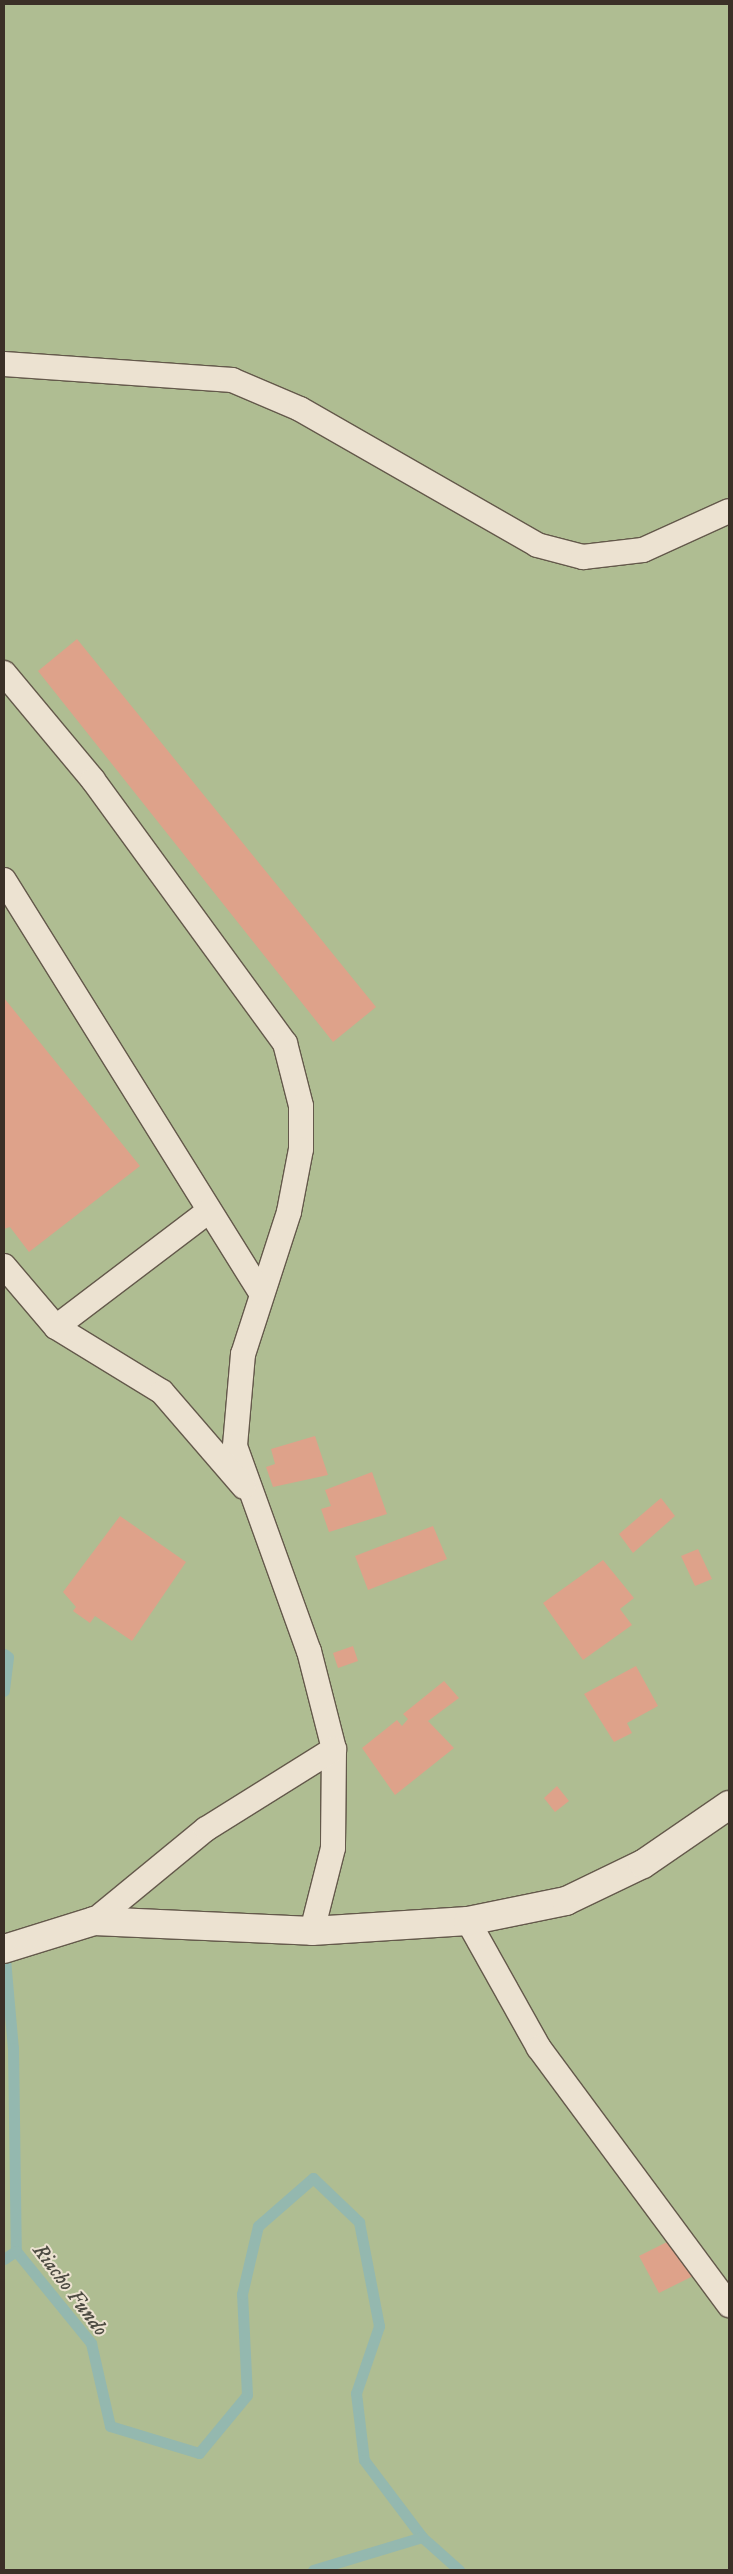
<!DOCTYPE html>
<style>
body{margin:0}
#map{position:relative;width:733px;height:2574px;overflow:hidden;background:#e1d3b8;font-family:"IM FELL DW Pica",serif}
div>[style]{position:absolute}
.green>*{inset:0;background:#afbd92}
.stream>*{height:11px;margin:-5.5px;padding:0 5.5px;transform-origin:5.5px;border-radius:5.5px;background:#94b8af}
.building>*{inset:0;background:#dea28a}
.roads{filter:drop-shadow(1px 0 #64594b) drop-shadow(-1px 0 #64594b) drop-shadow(0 1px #64594b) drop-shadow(0 -1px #64594b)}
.service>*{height:24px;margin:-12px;padding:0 12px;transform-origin:12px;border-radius:12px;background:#ece2d1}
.minor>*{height:28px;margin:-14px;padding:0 14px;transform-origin:14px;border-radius:14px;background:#ece2d1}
span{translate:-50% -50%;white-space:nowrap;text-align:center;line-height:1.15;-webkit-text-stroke:4px #ece2d1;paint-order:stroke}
.water-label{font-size:21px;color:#4d4b42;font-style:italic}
.frame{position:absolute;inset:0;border:5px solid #3b3027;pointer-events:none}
</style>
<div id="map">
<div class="green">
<i style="clip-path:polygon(4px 4px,729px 4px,729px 2570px,4px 2570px)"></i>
</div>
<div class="stream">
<i style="left:4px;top:1654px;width:5px;rotate:37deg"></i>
<i style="left:8px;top:1657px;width:34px;rotate:97deg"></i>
<i style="left:4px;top:1948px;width:100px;rotate:84.9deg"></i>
<i style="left:13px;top:2048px;width:203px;rotate:89.2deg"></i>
<i style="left:16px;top:2251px;width:119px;rotate:50.8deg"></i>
<i style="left:91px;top:2343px;width:85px;rotate:77.1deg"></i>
<i style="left:110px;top:2426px;width:93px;rotate:16.9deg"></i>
<i style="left:199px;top:2453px;width:75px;rotate:-50.4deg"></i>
<i style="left:247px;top:2395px;width:101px;rotate:-92.8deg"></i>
<i style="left:242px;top:2294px;width:70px;rotate:-76.8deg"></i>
<i style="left:258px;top:2226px;width:73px;rotate:-41.1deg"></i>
<i style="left:313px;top:2178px;width:64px;rotate:43.7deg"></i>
<i style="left:359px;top:2222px;width:106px;rotate:79.1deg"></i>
<i style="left:379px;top:2326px;width:71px;rotate:108.9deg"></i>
<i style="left:356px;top:2393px;width:67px;rotate:83.2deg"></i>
<i style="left:364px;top:2460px;width:96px;rotate:53deg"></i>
<i style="left:422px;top:2537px;width:50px;rotate:41.7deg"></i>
<i style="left:4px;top:2259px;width:14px;rotate:-34deg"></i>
<i style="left:313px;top:2570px;width:114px;rotate:-16.8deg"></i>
</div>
<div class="building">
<i style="clip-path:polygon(77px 639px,376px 1007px,333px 1042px,38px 671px)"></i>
<i style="clip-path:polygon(4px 998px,140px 1166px,29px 1252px,10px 1227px,4px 1229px)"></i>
<i style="clip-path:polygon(315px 1436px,328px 1475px,273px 1487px,266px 1467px,275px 1464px,271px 1449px)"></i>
<i style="clip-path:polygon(372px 1472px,387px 1514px,329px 1532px,321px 1509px,331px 1506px,325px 1490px)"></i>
<i style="clip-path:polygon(661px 1498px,675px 1516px,633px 1553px,619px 1534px)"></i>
<i style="clip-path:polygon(120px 1516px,186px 1562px,132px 1641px,95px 1616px,90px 1623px,73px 1611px,76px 1607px,63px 1592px)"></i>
<i style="clip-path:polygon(433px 1526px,447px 1559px,368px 1590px,355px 1556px)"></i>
<i style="clip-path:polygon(698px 1549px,712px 1579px,695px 1586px,681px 1556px)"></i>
<i style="clip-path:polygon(603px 1560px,634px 1598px,620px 1609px,632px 1625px,583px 1660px,543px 1603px)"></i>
<i style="clip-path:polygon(353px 1646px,358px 1661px,338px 1668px,333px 1653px)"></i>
<i style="clip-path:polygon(636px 1666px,658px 1706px,627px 1723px,632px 1733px,614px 1742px,584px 1694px)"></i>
<i style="clip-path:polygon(444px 1681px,459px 1698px,428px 1721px,454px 1748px,395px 1795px,362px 1748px,397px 1720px,402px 1726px,408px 1719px,403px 1714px)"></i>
<i style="clip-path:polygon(557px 1786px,569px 1801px,555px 1812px,544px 1798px)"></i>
<i style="clip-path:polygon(687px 2232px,705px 2270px,659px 2293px,639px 2256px)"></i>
</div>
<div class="roads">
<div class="service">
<i style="left:4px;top:364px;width:229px;rotate:4deg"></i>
<i style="left:232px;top:380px;width:74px;rotate:23.1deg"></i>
<i style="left:300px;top:409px;width:273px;rotate:29.8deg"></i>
<i style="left:537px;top:545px;width:48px;rotate:14.6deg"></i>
<i style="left:583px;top:557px;width:60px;rotate:-6.7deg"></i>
<i style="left:643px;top:550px;width:94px;rotate:-24.4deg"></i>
<i style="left:4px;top:673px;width:139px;rotate:50.2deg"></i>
<i style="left:93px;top:780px;width:326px;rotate:53.9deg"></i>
<i style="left:285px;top:1043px;width:65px;rotate:75.7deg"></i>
<i style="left:301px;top:1106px;width:43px;rotate:90deg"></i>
<i style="left:301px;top:1149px;width:64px;rotate:100.8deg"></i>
<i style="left:289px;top:1212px;width:149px;rotate:107.9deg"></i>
<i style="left:243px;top:1354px;width:92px;rotate:95deg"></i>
<i style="left:235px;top:1446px;width:218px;rotate:70.2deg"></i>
<i style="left:309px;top:1651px;width:101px;rotate:75.7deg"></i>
<i style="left:334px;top:1749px;width:99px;rotate:90.6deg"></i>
<i style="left:333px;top:1848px;width:86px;rotate:104.2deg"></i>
<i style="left:4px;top:880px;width:485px;rotate:58.1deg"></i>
<i style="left:4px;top:1266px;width:80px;rotate:49.6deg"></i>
<i style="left:56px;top:1327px;width:124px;rotate:31.5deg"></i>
<i style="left:162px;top:1392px;width:125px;rotate:49.2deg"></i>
<i style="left:56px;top:1327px;width:192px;rotate:-37.2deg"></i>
<i style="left:94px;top:1921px;width:145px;rotate:-39.4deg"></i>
<i style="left:206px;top:1829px;width:151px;rotate:-32deg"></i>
<i style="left:468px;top:1921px;width:145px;rotate:60.8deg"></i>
<i style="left:539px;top:2048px;width:320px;rotate:53.5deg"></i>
</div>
<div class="minor">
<i style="left:4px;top:1949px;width:94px;rotate:-17.3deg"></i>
<i style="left:94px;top:1921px;width:218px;rotate:2.6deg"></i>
<i style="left:312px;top:1931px;width:156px;rotate:-3.7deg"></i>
<i style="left:468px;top:1921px;width:100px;rotate:-11.5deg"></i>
<i style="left:566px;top:1901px;width:85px;rotate:-25.7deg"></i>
<i style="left:643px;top:1864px;width:104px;rotate:-34.5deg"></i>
</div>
</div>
<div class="water-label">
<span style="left:70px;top:2290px;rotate:53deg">Riacho Fundo</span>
</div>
<div class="frame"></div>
</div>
